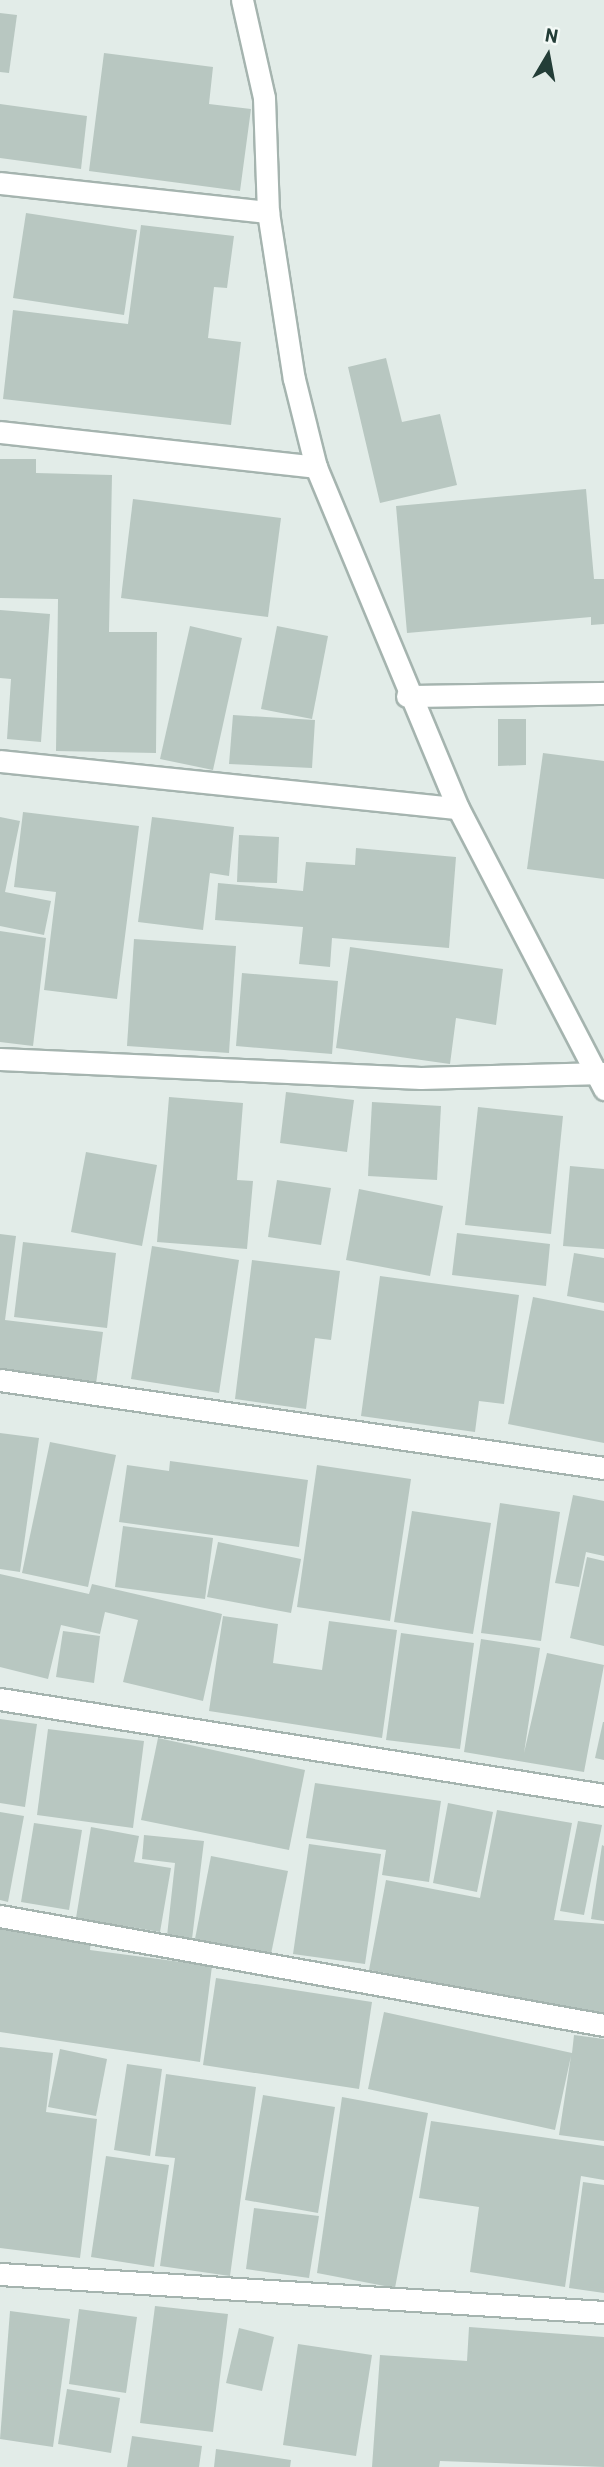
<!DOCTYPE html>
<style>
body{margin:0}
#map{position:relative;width:604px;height:2467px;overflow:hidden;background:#e2ece8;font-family:Barlow,sans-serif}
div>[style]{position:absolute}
.building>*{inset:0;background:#b8c7c1}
.roads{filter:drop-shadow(2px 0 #a5b4af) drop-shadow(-2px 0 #a5b4af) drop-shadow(0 2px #a5b4af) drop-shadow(0 -2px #a5b4af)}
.minor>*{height:21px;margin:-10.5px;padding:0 10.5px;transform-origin:10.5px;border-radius:10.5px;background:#fff}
span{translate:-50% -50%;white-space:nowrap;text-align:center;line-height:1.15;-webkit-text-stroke:7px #f3f9f6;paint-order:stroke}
.north{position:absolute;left:513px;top:21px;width:70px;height:70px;-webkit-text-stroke:5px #f3f9f6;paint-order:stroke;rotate:10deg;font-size:19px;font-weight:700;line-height:28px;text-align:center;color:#233d37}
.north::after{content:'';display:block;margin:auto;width:24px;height:32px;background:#233d37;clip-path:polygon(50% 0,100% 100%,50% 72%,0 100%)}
</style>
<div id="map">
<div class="building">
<i style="clip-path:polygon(0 13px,17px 15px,9px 73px,0 72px)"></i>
<i style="clip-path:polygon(104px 53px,213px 67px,209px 104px,251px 109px,240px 191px,89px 171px)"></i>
<i style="clip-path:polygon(0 104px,87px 116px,81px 169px,0 158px)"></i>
<i style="clip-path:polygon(26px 213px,137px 230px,124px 315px,13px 298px)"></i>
<i style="clip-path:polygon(141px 225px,234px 236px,227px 288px,214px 287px,208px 338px,241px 342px,231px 425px,3px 399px,13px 310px,128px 324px)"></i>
<i style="clip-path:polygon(386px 358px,402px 422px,440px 414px,457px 485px,380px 503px,348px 367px)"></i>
<i style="clip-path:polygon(0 459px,36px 459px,36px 473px,112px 475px,109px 632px,157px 632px,156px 753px,56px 751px,58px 599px,0 598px)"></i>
<i style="clip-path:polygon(586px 489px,594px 579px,604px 579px,604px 624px,591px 625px,591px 617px,407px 633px,396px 506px)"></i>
<i style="clip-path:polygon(133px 499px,281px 518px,268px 617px,121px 598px)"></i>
<i style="clip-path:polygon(0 610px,50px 614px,41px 742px,7px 739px,11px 679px,0 678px)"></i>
<i style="clip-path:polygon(190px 626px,242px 638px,213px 770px,160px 759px)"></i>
<i style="clip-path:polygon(277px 626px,328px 636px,312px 719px,261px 709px)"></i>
<i style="clip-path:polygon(233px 715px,315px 720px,312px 768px,229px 764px)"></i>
<i style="clip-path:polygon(498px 719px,526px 719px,526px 765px,498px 766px)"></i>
<i style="clip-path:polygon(543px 753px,604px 761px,604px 879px,527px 869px)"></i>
<i style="clip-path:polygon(23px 812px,139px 826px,117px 999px,44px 990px,56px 892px,14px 887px)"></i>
<i style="clip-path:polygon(0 817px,20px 821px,5px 892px,51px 901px,44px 935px,0 926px)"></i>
<i style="clip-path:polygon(152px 817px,234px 827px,229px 876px,210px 873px,203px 930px,138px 922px)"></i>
<i style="clip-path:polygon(239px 835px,279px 837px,277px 883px,237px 882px)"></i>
<i style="clip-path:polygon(356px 848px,456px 857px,449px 948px,332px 938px,330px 967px,299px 964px,303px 927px,215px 920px,218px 883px,303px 891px,306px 862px,355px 865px)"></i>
<i style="clip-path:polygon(0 931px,46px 938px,33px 1046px,0 1042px)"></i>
<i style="clip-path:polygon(134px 939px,236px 946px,229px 1053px,127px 1046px)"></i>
<i style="clip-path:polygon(350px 947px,503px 969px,496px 1025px,456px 1018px,450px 1064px,336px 1048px)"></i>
<i style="clip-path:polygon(242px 973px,338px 981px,332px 1054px,236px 1046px)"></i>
<i style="clip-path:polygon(286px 1092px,354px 1100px,347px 1152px,280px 1143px)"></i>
<i style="clip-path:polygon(169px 1097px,243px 1103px,237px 1180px,253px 1181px,247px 1249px,157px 1242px)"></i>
<i style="clip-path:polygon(372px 1102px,441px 1106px,437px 1180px,368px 1176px)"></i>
<i style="clip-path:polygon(478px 1107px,563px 1116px,551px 1234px,465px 1225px)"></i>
<i style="clip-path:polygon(86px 1152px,157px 1165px,142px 1246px,71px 1232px)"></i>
<i style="clip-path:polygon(570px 1166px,604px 1169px,604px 1249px,563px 1246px)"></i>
<i style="clip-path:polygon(277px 1180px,331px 1188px,321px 1245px,268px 1237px)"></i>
<i style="clip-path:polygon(359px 1189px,443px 1206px,430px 1276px,346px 1260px)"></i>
<i style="clip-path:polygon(457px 1233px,550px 1244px,546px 1286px,452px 1275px)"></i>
<i style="clip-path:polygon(0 1234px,16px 1236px,5px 1320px,103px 1332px,96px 1384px,0 1372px)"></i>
<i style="clip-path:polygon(23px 1242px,116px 1253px,107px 1328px,14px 1317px)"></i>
<i style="clip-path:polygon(152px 1246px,239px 1260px,219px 1393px,131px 1379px)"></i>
<i style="clip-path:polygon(574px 1253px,604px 1258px,604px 1303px,567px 1296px)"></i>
<i style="clip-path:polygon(252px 1260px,340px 1271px,331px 1340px,315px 1338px,306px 1409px,235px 1399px)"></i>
<i style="clip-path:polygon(380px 1276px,519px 1295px,504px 1404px,479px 1401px,475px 1432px,361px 1416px)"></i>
<i style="clip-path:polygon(533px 1297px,604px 1311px,604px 1443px,508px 1424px)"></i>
<i style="clip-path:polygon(0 1433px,39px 1438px,20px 1572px,0 1569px)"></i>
<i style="clip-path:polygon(50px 1442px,116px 1455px,88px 1587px,22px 1573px)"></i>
<i style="clip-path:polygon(170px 1461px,308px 1480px,299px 1547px,119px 1522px,127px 1465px,169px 1471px)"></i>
<i style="clip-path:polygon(317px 1465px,411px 1479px,390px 1621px,297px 1607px)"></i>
<i style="clip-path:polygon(573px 1495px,604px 1501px,604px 1556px,586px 1552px,579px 1587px,555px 1583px)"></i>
<i style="clip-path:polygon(500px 1503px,560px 1512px,541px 1641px,481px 1633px)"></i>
<i style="clip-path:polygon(412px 1511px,491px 1523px,473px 1634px,394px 1622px)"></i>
<i style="clip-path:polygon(123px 1526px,213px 1538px,205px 1599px,115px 1587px)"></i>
<i style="clip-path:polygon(218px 1542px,301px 1559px,291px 1613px,207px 1597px)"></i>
<i style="clip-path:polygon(587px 1557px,604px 1561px,604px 1646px,570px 1638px)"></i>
<i style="clip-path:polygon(0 1574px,89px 1594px,92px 1584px,222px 1614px,203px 1701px,123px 1682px,138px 1620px,105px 1612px,100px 1634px,61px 1625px,48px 1679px,0 1667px)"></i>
<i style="clip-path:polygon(223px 1616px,278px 1624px,273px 1663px,322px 1670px,329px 1621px,397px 1630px,382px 1738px,209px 1711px)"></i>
<i style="clip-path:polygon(63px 1631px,100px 1636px,94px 1683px,56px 1677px)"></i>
<i style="clip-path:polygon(401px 1633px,474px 1643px,460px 1749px,386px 1740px)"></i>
<i style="clip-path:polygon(481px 1639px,540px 1648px,524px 1753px,547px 1653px,604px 1665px,584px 1772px,464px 1752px)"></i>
<i style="clip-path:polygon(0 1719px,37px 1724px,25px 1807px,0 1803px)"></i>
<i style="clip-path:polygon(603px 1722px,604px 1722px,604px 1760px,595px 1758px)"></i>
<i style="clip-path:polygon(48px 1729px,144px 1741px,133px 1828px,37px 1815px)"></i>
<i style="clip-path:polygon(158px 1738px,305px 1770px,289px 1850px,141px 1820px)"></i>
<i style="clip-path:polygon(315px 1783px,441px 1801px,429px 1882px,382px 1875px,386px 1850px,306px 1838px)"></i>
<i style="clip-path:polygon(448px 1803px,493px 1812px,477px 1892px,433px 1883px)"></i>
<i style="clip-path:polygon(497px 1810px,572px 1823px,554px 1920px,604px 1924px,604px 2014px,369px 1970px,386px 1880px,480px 1898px)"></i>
<i style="clip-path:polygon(0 1812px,24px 1816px,8px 1902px,0 1900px)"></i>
<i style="clip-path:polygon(578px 1821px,602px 1825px,584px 1915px,560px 1911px)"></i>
<i style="clip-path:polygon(34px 1823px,82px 1830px,69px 1910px,21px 1902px)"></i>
<i style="clip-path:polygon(91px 1827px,139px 1836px,134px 1862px,171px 1868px,160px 1932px,76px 1918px)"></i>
<i style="clip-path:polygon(144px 1835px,204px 1841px,192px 1939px,167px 1936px,175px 1863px,142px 1859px)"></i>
<i style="clip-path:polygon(309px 1844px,381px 1854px,365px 1964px,293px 1954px)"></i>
<i style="clip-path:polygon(602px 1845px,604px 1846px,604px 1921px,591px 1919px)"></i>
<i style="clip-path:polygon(211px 1856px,288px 1871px,271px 1954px,195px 1939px)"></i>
<i style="clip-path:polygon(0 1928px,91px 1939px,90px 1950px,212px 1966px,200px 2062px,0 2032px)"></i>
<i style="clip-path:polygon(216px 1978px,372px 2002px,359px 2089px,203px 2065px)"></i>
<i style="clip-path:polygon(384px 2012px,572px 2053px,574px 2035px,604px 2039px,604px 2141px,559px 2135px,571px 2056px,555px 2130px,368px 2089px)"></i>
<i style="clip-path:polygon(0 2047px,53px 2053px,46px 2112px,97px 2119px,80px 2258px,0 2248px)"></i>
<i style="clip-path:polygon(60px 2049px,107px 2059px,96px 2116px,48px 2107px)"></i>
<i style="clip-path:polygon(127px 2064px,162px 2069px,150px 2156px,114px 2150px)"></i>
<i style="clip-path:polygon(166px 2074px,256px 2087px,230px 2276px,160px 2266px,175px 2158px,155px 2156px)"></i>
<i style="clip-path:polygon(263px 2095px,335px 2107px,318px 2213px,245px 2200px)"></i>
<i style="clip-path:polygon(342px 2097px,428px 2113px,395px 2288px,317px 2273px)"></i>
<i style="clip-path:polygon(431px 2121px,604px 2146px,604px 2180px,581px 2176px,565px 2287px,470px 2272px,479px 2207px,419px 2198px)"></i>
<i style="clip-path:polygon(106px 2156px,169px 2165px,154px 2267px,91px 2257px)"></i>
<i style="clip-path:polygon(583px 2182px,604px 2185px,604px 2293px,569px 2288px)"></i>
<i style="clip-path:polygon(254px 2208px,319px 2216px,309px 2278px,246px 2269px)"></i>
<i style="clip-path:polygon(155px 2306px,228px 2314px,213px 2432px,140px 2423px)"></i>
<i style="clip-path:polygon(79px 2309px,137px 2317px,126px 2393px,69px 2384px)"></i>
<i style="clip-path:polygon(10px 2311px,70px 2319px,53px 2447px,0 2439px)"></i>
<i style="clip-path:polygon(469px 2327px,604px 2337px,604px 2467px,440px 2461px,439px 2467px,372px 2467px,380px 2355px,467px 2361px)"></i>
<i style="clip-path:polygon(239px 2328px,274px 2337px,262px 2391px,226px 2383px)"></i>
<i style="clip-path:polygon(298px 2344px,372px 2355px,356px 2456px,283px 2445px)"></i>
<i style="clip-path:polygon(67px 2389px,120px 2398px,111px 2453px,58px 2444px)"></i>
<i style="clip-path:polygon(132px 2436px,202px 2446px,199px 2467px,127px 2467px)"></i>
<i style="clip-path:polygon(216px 2449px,291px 2460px,290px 2467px,214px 2467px)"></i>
</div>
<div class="roads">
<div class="minor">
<i style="left:242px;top:0;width:100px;rotate:77.3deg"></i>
<i style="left:264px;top:98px;width:114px;rotate:88deg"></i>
<i style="left:268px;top:212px;width:169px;rotate:81.2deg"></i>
<i style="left:294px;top:379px;width:91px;rotate:76deg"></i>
<i style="left:316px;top:467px;width:369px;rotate:67.4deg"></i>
<i style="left:458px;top:808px;width:317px;rotate:62.5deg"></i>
<i style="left:0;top:183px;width:270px;rotate:6.2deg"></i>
<i style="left:0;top:432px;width:318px;rotate:6.3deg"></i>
<i style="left:407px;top:696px;width:197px;rotate:-0.9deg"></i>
<i style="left:0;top:761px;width:460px;rotate:5.9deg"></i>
<i style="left:0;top:1059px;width:421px;rotate:2.6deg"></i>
<i style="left:421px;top:1078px;width:183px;rotate:-1.6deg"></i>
<i style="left:0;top:1380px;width:610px;rotate:8.29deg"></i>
<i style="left:0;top:1699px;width:612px;rotate:9.03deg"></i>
<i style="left:0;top:1916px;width:614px;rotate:10.23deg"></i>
<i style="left:0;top:2274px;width:605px;rotate:3.6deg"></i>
</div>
</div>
<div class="north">N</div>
</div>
